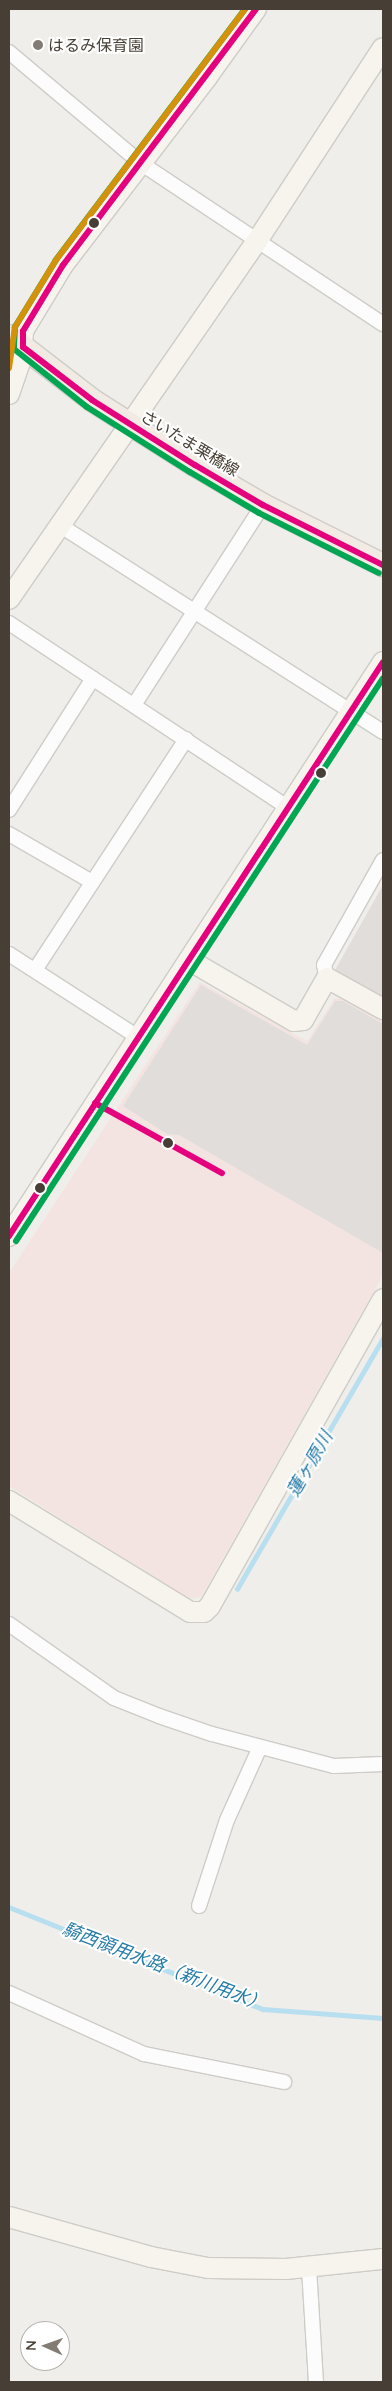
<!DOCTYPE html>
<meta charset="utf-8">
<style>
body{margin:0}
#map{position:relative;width:392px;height:2391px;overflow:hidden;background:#f0eeea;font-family:Quicksand,"Noto Sans JP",sans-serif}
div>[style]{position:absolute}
.medical>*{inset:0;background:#f3e4e1}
.parking>*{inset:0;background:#e0ddda}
.stream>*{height:4.5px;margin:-2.25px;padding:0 2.25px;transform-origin:2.25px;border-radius:2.25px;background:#b8dff0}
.roads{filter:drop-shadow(1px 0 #ceccc7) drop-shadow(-1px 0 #ceccc7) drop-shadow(0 1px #ceccc7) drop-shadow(0 -1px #ceccc7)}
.street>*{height:14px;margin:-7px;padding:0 7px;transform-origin:7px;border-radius:7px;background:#fdfcfc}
.secondary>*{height:20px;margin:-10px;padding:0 10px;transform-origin:10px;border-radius:10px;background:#f7f4ee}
.primary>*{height:22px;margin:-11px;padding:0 11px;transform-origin:11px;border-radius:11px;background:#f1ebe3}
.bus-1>*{height:6px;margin:-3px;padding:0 3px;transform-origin:3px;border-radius:3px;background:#e5007d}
.bus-2>*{height:6px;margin:-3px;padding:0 3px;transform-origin:3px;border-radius:3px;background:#00a651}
.bus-3>*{height:6px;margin:-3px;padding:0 3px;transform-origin:3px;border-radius:3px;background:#d4910b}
.dots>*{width:14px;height:14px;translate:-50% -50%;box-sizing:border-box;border:2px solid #fff;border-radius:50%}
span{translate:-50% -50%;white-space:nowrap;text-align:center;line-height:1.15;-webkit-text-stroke:4px #fff;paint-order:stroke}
.poi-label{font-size:16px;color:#473f35}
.left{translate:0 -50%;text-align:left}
.street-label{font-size:16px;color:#473f35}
.water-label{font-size:18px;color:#277ca7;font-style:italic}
.frame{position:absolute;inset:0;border:10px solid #473f35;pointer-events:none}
.north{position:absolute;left:20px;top:2321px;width:50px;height:50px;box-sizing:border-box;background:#fff;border:1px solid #b5b2ae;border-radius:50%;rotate:272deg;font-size:14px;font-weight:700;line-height:20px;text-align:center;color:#473f35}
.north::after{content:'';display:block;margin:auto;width:18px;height:22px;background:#827c74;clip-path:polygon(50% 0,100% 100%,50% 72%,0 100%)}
</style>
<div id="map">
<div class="medical">
<i style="clip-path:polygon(200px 982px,307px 1041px,334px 999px,342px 998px,383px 1021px,383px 1275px,201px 1597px,190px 1599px,9px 1486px,9px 1273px)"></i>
</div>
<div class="parking">
<i style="clip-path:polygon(383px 885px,383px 1000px,334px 972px)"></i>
<i style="clip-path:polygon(201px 985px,307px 1045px,335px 1001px,343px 1001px,383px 1024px,383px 1253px,179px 1135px,167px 1134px,123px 1106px)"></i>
</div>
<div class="stream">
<i style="left:237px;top:1589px;width:290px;rotate:-59.8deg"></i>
<i style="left:9px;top:1907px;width:274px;rotate:21.9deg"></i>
<i style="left:263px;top:2009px;width:120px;rotate:4.3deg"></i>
</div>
<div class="roads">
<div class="street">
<i style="left:9px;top:52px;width:174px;rotate:40.1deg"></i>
<i style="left:142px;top:164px;width:289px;rotate:33.6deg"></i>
<i style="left:61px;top:526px;width:382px;rotate:32.6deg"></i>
<i style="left:9px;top:623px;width:336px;rotate:33.5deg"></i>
<i style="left:134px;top:705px;width:238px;rotate:-57.2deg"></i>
<i style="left:9px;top:810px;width:156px;rotate:-57.5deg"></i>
<i style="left:9px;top:834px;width:96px;rotate:30deg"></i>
<i style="left:9px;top:954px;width:153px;rotate:32.8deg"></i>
<i style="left:35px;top:970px;width:276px;rotate:-56.8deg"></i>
<i style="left:327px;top:978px;width:13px;rotate:-103deg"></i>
<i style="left:324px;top:965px;width:120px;rotate:-60.7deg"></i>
<i style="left:9px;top:1624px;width:128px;rotate:35.2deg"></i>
<i style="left:114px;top:1698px;width:48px;rotate:21.8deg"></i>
<i style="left:159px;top:1716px;width:56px;rotate:18.8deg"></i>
<i style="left:212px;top:1734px;width:126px;rotate:14.7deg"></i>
<i style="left:334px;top:1766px;width:49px;rotate:-2.3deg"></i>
<i style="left:199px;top:1906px;width:90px;rotate:-72deg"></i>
<i style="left:227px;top:1820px;width:80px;rotate:-65.7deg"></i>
<i style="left:9px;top:1993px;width:148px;rotate:24.3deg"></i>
<i style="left:144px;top:2054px;width:143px;rotate:11.3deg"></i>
<i style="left:309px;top:2268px;width:114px;rotate:86.5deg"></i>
</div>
<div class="secondary">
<i style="left:9px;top:394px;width:34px;rotate:-71deg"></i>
<i style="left:20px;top:362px;width:31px;rotate:-84deg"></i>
<i style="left:23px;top:331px;width:77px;rotate:-58.8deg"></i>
<i style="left:63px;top:265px;width:237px;rotate:-52.5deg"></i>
<i style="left:207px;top:77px;width:84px;rotate:-54.2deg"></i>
<i style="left:9px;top:599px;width:436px;rotate:-55.3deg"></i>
<i style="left:257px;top:241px;width:230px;rotate:-56.9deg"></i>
<i style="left:189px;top:960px;width:121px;rotate:30.2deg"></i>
<i style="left:294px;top:1021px;width:9px;rotate:-6deg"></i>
<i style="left:303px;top:1020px;width:48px;rotate:-60.3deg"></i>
<i style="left:327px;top:978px;width:64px;rotate:29deg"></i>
<i style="left:9px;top:1236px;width:685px;rotate:-56.91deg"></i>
<i style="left:9px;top:1501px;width:212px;rotate:31.5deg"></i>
<i style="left:190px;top:1612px;width:14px"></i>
<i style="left:204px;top:1612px;width:8px;rotate:-45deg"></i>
<i style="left:210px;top:1606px;width:352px;rotate:-60.6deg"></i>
<i style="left:9px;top:2217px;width:148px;rotate:15.7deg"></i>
<i style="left:151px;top:2257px;width:58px;rotate:10.9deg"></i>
<i style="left:208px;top:2268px;width:78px;rotate:0.7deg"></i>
<i style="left:286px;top:2269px;width:98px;rotate:-5.9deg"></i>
</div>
<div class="primary">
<i style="left:9px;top:336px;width:105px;rotate:37.6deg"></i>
<i style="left:92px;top:400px;width:122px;rotate:32.3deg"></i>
<i style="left:195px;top:465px;width:79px;rotate:30.5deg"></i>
<i style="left:263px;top:505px;width:134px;rotate:26.6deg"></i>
</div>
</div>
<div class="bus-1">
<i style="left:256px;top:9px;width:321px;rotate:127deg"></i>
<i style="left:63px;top:265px;width:77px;rotate:121.2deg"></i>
<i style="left:23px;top:331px;width:16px;rotate:90deg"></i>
<i style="left:23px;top:347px;width:87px;rotate:37.5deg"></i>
<i style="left:92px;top:400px;width:122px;rotate:32.3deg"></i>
<i style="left:195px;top:465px;width:79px;rotate:30.5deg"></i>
<i style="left:263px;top:505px;width:134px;rotate:26.6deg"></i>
<i style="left:95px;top:1103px;width:145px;rotate:28.9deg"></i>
<i style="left:9px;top:1236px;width:685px;rotate:-56.91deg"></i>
</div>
<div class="bus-2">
<i style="left:245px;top:9px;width:314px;rotate:127deg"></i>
<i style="left:56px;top:260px;width:79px;rotate:121.5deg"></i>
<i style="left:15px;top:327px;width:22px;rotate:93deg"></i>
<i style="left:14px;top:349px;width:93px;rotate:38.5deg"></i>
<i style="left:87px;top:407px;width:122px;rotate:32.3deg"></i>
<i style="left:190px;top:472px;width:80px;rotate:30.7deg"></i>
<i style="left:259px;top:513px;width:134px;rotate:26.6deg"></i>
<i style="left:16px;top:1241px;width:672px;rotate:-56.9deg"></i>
</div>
<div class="bus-3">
<i style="left:9px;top:368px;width:41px;rotate:-81.7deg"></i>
<i style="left:15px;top:327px;width:79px;rotate:-58.5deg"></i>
<i style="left:56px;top:260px;width:314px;rotate:-53deg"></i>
</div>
<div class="dots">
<i style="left:38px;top:45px;background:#827c74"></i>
<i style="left:94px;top:223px;background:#473f35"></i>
<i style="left:321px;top:773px;background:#473f35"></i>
<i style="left:168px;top:1143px;background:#473f35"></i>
<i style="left:40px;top:1188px;background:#473f35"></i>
</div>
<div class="poi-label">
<span class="left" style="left:48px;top:45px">はるみ保育園</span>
</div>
<div class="street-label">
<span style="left:190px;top:443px;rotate:31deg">さいたま栗橋線</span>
</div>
<div class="water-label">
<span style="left:310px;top:1464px;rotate:-60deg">蓮ヶ原川</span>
<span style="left:164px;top:1967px;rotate:21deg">騎西領用水路（新川用水）</span>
</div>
<div class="frame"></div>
<div class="north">N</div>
</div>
